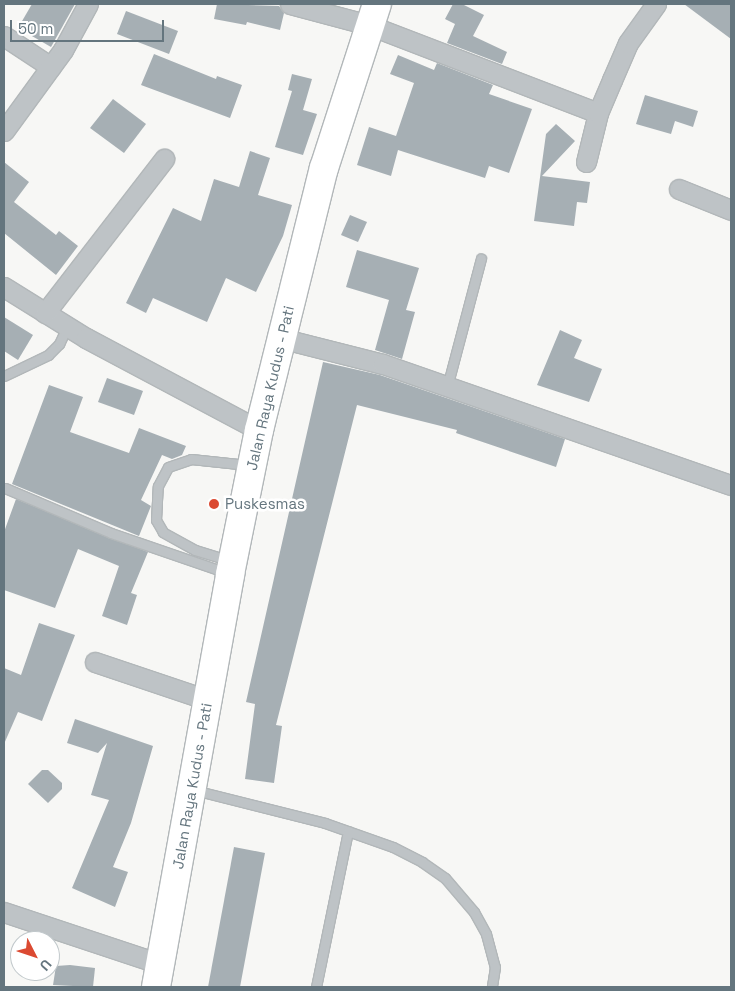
<!DOCTYPE html>
<style>
body{margin:0}
#map{position:relative;width:735px;height:991px;overflow:hidden;background:#f7f7f5;font-family:"Space Grotesk",sans-serif}
div>[style]{position:absolute}
.building>*{inset:0;background:#a6afb4}
.roads{filter:drop-shadow(1px 0 #b2b7b9) drop-shadow(-1px 0 #b2b7b9) drop-shadow(0 1px #b2b7b9) drop-shadow(0 -1px #b2b7b9)}
.lane>*{height:9px;margin:-4.5px;padding:0 4.5px;transform-origin:4.5px;border-radius:4.5px;background:#bec3c6}
.street>*{height:19px;margin:-9.5px;padding:0 9.5px;transform-origin:9.5px;border-radius:9.5px;background:#bec3c6}
.highway>*{height:28px;margin:-14px;padding:0 14px;transform-origin:14px;border-radius:14px;background:#fff}
.dots>*{width:14px;height:14px;translate:-50% -50%;box-sizing:border-box;border:2px solid #fff;border-radius:50%}
span{translate:-50% -50%;white-space:nowrap;text-align:center;line-height:1.15;-webkit-text-stroke:5px #fff;paint-order:stroke}
.street-label{font-size:15px;color:#64757e}
.poi-label{font-size:15px;color:#64757e}
.left{translate:0 -50%;text-align:left}
.frame{position:absolute;inset:0;border:5px solid #64757e;pointer-events:none}
.north{position:absolute;left:10px;top:931px;width:50px;height:50px;box-sizing:border-box;background:#fff;border:1px solid #c1c8cb;border-radius:50%;rotate:131deg;font-size:14px;font-weight:700;line-height:20px;text-align:center;color:#64757e}
.north::after{content:'';display:block;margin:auto;width:18px;height:22px;background:#db4a32;clip-path:polygon(50% 0,100% 100%,50% 72%,0 100%)}
.scale{position:absolute;left:10px;top:20px;width:154px;height:22px;box-sizing:border-box;border:2px solid #64757e;border-top:0;padding-left:6px;font-size:15px;line-height:18px;white-space:nowrap;color:#64757e;-webkit-text-stroke:4px #fff;paint-order:stroke}
</style>
<div id="map">
<div class="building">
<i style="clip-path:polygon(32px 4px,75px 4px,51px 47px,18px 28px)"></i>
<i style="clip-path:polygon(217px 4px,279px 6px,284px 13px,280px 30px,247px 22px,246px 25px,214px 19px)"></i>
<i style="clip-path:polygon(453px 4px,462px 4px,484px 15px,473px 36px,507px 52px,502px 64px,447px 43px,455px 24px,445px 19px)"></i>
<i style="clip-path:polygon(684px 4px,731px 4px,731px 39px)"></i>
<i style="clip-path:polygon(126px 11px,178px 31px,169px 54px,117px 34px)"></i>
<i style="clip-path:polygon(154px 54px,216px 79px,217px 76px,242px 85px,230px 118px,141px 85px)"></i>
<i style="clip-path:polygon(398px 55px,434px 70px,437px 63px,493px 85px,489px 94px,532px 109px,509px 173px,489px 166px,485px 178px,398px 150px,391px 176px,357px 165px,369px 127px,396px 136px,414px 83px,390px 74px)"></i>
<i style="clip-path:polygon(292px 74px,312px 79px,303px 110px,317px 114px,303px 155px,275px 147px,292px 91px,288px 90px)"></i>
<i style="clip-path:polygon(645px 95px,698px 111px,693px 127px,675px 121px,671px 134px,636px 124px)"></i>
<i style="clip-path:polygon(113px 99px,146px 124px,124px 153px,90px 128px)"></i>
<i style="clip-path:polygon(556px 124px,575px 141px,542px 176px,590px 182px,587px 203px,577px 202px,574px 226px,534px 221px,546px 134px)"></i>
<i style="clip-path:polygon(250px 151px,270px 158px,258px 195px,292px 205px,283px 236px,256px 292px,226px 278px,207px 322px,153px 298px,146px 313px,126px 303px,173px 208px,201px 221px,214px 179px,239px 187px)"></i>
<i style="clip-path:polygon(4px 162px,29px 182px,14px 202px,56px 235px,59px 231px,78px 246px,56px 275px,4px 233px)"></i>
<i style="clip-path:polygon(350px 215px,367px 222px,358px 242px,341px 235px)"></i>
<i style="clip-path:polygon(357px 250px,419px 268px,406px 310px,415px 312px,402px 359px,375px 350px,389px 300px,346px 287px)"></i>
<i style="clip-path:polygon(4px 317px,33px 335px,18px 360px,4px 351px)"></i>
<i style="clip-path:polygon(560px 330px,582px 340px,574px 358px,602px 369px,589px 402px,537px 385px)"></i>
<i style="clip-path:polygon(323px 362px,380px 375px,565px 439px,556px 467px,456px 433px,457px 430px,357px 405px,276px 725px,282px 726px,274px 783px,245px 779px,255px 704px,246px 702px)"></i>
<i style="clip-path:polygon(107px 378px,143px 391px,134px 415px,98px 402px)"></i>
<i style="clip-path:polygon(49px 385px,83px 397px,70px 432px,129px 453px,139px 428px,186px 446px,182px 455px,172px 459px,162px 455px,141px 500px,151px 506px,139px 536px,12px 484px)"></i>
<i style="clip-path:polygon(16px 499px,148px 552px,131px 593px,137px 595px,127px 625px,102px 616px,119px 566px,78px 549px,55px 608px,4px 590px,4px 532px)"></i>
<i style="clip-path:polygon(39px 623px,75px 635px,42px 721px,18px 712px,4px 744px,4px 668px,21px 675px)"></i>
<i style="clip-path:polygon(75px 719px,153px 746px,131px 823px,113px 867px,128px 872px,115px 907px,72px 888px,109px 800px,91px 795px,107px 743px,98px 753px,67px 743px)"></i>
<i style="clip-path:polygon(42px 770px,48px 770px,62px 783px,62px 789px,48px 803px,28px 784px)"></i>
<i style="clip-path:polygon(234px 847px,265px 853px,240px 987px,208px 987px)"></i>
<i style="clip-path:polygon(70px 965px,95px 968px,93px 987px,53px 985px,56px 966px)"></i>
</div>
<div class="roads">
<div class="lane">
<i style="left:4px;top:376px;width:49px;rotate:-25.5deg"></i>
<i style="left:48px;top:355px;width:16px;rotate:-45deg"></i>
<i style="left:59px;top:344px;width:19px;rotate:-65deg"></i>
<i style="left:447px;top:387px;width:133px;rotate:-75.2deg"></i>
<i style="left:5px;top:488px;width:115px;rotate:23deg"></i>
<i style="left:111px;top:533px;width:123px;rotate:19deg"></i>
<i style="left:231px;top:561px;width:38px;rotate:-163deg"></i>
<i style="left:195px;top:550px;width:37px;rotate:-151deg"></i>
<i style="left:163px;top:532px;width:14px;rotate:-120deg"></i>
<i style="left:156px;top:520px;width:34px;rotate:-87deg"></i>
<i style="left:158px;top:486px;width:21px;rotate:-62deg"></i>
<i style="left:168px;top:467px;width:24px;rotate:-19deg"></i>
<i style="left:191px;top:459px;width:57px;rotate:6deg"></i>
<i style="left:194px;top:790px;width:135px;rotate:14.1deg"></i>
<i style="left:325px;top:823px;width:72px;rotate:19.4deg"></i>
<i style="left:393px;top:847px;width:33px;rotate:27deg"></i>
<i style="left:422px;top:862px;width:28px;rotate:35deg"></i>
<i style="left:445px;top:878px;width:45px;rotate:49.5deg"></i>
<i style="left:474px;top:912px;width:25px;rotate:61deg"></i>
<i style="left:486px;top:934px;width:34px;rotate:75deg"></i>
<i style="left:495px;top:967px;width:20px;rotate:99deg"></i>
<i style="left:316px;top:987px;width:159px;rotate:-78.4deg"></i>
</div>
<div class="street">
<i style="left:290px;top:4px;width:82px;rotate:14.9deg"></i>
<i style="left:369px;top:25px;width:245px;rotate:21deg"></i>
<i style="left:4px;top:36px;width:56px;rotate:33.4deg"></i>
<i style="left:4px;top:131px;width:100px;rotate:-53.9deg"></i>
<i style="left:63px;top:50px;width:52px;rotate:-61.5deg"></i>
<i style="left:586px;top:162px;width:50px;rotate:-76.2deg"></i>
<i style="left:598px;top:113px;width:36px;rotate:-67deg"></i>
<i style="left:612px;top:80px;width:40px;rotate:-66.6deg"></i>
<i style="left:628px;top:43px;width:48px;rotate:-54.3deg"></i>
<i style="left:679px;top:189px;width:56px;rotate:22deg"></i>
<i style="left:4px;top:287px;width:97px;rotate:31.9deg"></i>
<i style="left:86px;top:338px;width:196px;rotate:28deg"></i>
<i style="left:45px;top:313px;width:195px;rotate:-52.3deg"></i>
<i style="left:280px;top:338px;width:106px;rotate:14.2deg"></i>
<i style="left:383px;top:364px;width:368px;rotate:19.2deg"></i>
<i style="left:95px;top:662px;width:119px;rotate:18.6deg"></i>
<i style="left:4px;top:912px;width:164px;rotate:18.4deg"></i>
</div>
<div class="highway">
<i style="left:156px;top:987px;width:420px;rotate:-79.8deg"></i>
<i style="left:230px;top:574px;width:147px;rotate:-78.6deg"></i>
<i style="left:259px;top:430px;width:270px;rotate:-76.1deg"></i>
<i style="left:324px;top:168px;width:172px;rotate:-72.1deg"></i>
</div>
</div>
<div class="dots">
<i style="left:214px;top:504px;background:#db4a32"></i>
</div>
<div class="street-label">
<span style="left:270px;top:388px;rotate:-77deg">Jalan Raya Kudus - Pati</span>
<span style="left:192px;top:786px;rotate:-80deg">Jalan Raya Kudus - Pati</span>
</div>
<div class="poi-label">
<span class="left" style="left:225px;top:504px">Puskesmas</span>
</div>
<div class="frame"></div>
<div class="north">U</div>
<div class="scale">50 m</div>
</div>
